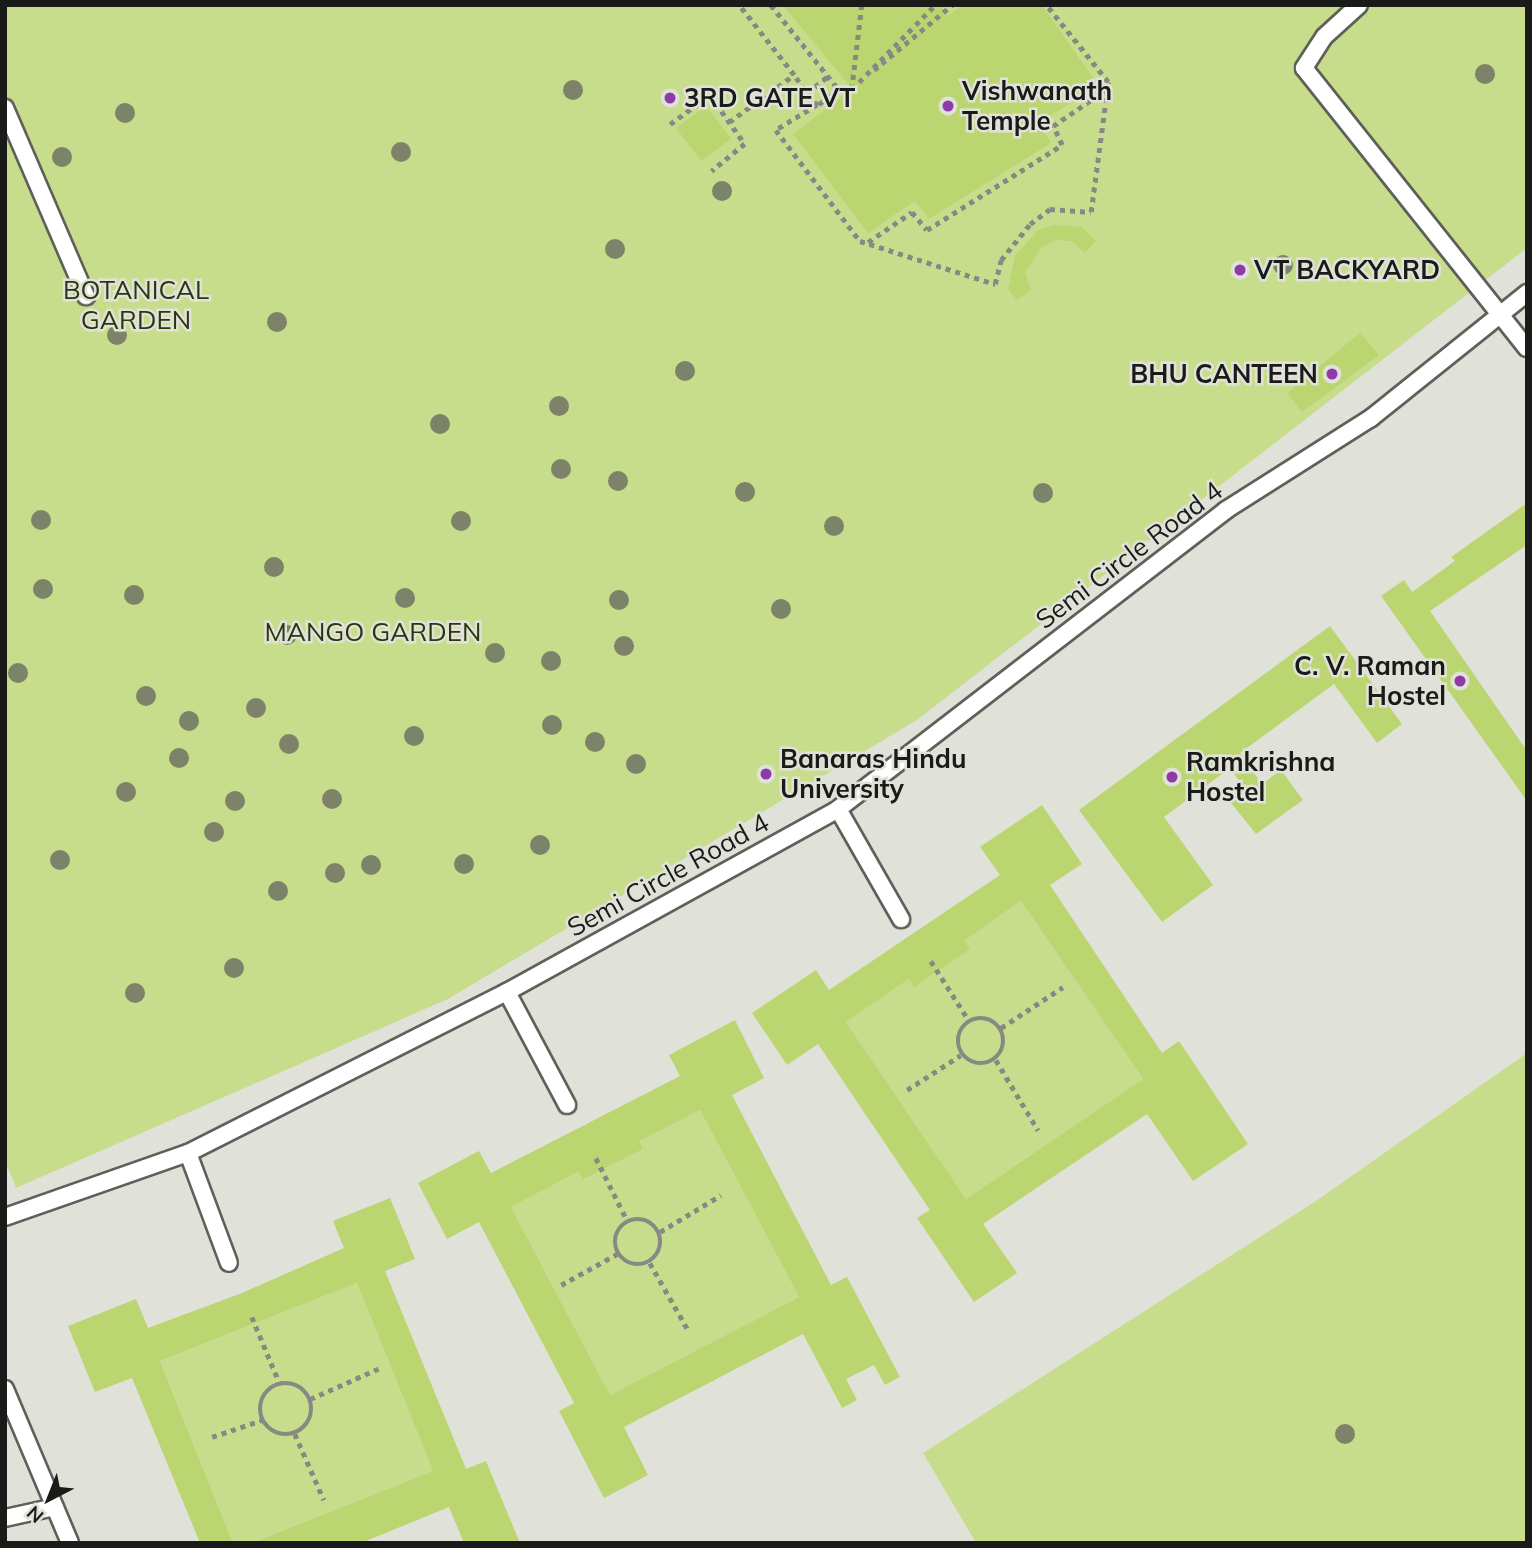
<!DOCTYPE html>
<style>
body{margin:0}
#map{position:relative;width:1532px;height:1548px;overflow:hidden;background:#e0e2da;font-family:Mulish,sans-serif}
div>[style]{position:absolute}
.green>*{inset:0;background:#c7dd8c}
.building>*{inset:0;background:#bbd571}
.path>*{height:4.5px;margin-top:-2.25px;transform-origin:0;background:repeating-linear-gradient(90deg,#888983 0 5px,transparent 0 10px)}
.path>.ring{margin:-2.25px;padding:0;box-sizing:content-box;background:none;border:4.5px solid #888983;border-radius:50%}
.roads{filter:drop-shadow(2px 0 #5e6059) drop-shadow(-2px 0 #5e6059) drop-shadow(0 2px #5e6059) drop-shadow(0 -2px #5e6059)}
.service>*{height:16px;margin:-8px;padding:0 8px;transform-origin:8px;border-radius:8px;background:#fff}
.trees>*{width:20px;height:20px;margin:-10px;border-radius:50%;background:#7d8368}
.dots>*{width:19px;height:19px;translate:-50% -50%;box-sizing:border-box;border:4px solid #e0e2da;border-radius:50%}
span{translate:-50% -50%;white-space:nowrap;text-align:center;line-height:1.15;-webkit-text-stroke:5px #e0e2da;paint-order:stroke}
.poi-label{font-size:26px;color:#1a1b18;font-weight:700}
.left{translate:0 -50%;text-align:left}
.right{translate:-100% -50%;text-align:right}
.park-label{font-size:26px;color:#2c360b}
.street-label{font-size:26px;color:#1a1b18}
.frame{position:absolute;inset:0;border:7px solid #1a1b18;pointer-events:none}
.north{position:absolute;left:14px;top:1464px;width:70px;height:70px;-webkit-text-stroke:5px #e0e2da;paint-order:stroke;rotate:222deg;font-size:19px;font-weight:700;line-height:28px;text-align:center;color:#1a1b18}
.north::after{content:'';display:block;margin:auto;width:24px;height:32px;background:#1a1b18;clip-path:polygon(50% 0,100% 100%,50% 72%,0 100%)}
</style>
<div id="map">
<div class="green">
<i style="clip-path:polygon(5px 5px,1527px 5px,1527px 248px,917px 720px,448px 999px,16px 1188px,5px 1161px)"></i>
<i style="clip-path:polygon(1021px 901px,1143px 1079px,966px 1199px,846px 1022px,909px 979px,914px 986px,969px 949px,964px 941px)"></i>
<i style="clip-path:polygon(1527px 1053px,1527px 1543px,976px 1543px,923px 1453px,1313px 1203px)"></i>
<i style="clip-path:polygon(700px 1110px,799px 1297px,610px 1395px,511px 1207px,578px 1172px,584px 1180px,643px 1149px,640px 1141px)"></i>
<i style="clip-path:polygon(357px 1283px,433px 1471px,252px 1543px,233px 1543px,160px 1361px)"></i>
</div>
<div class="building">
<i style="clip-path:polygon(783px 5px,940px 5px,948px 16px,963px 5px,1042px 5px,1098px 85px,1039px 123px,1051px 143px,929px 219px,915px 201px,868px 233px,793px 134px,852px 89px)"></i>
<i style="clip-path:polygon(706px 106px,731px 139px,701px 161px,676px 128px)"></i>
<i style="clip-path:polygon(1055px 225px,1082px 227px,1096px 241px,1085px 253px,1072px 241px,1056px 240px,1042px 247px,1025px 272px,1031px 290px,1017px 300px,1008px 289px,1015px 256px,1038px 230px)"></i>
<i style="clip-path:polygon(1360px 333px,1379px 355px,1302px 412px,1287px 393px)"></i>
<i style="clip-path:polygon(1527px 503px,1527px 545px,1430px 611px,1527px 751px,1527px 801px,1381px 596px,1404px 580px,1412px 592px,1455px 561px,1451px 557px)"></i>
<i style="clip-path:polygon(1330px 626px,1402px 724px,1377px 743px,1334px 684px,1240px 753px,1262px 784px,1281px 770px,1303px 800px,1256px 834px,1231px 803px,1247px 792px,1230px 768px,1164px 817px,1213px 885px,1162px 922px,1079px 810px)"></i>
<i style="clip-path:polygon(evenodd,1042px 805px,1082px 864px,1050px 885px,1162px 1053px,1179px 1041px,1248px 1144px,1193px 1181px,1147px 1114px,983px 1224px,1017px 1273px,974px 1302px,917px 1218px,930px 1210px,818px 1044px,787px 1065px,752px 1013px,816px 970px,829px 990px,1000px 875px,980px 847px,1042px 805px,1021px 901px,1143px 1079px,966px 1199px,846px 1022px,909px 979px,914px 987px,970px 949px,964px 941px,1021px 901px)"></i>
<i style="clip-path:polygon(evenodd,735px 1020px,764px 1078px,732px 1095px,831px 1285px,847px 1277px,900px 1377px,885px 1385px,874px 1365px,846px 1379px,857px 1400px,842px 1408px,803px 1334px,624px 1427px,648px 1475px,604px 1498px,559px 1411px,574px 1403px,479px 1222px,447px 1239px,418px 1183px,479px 1151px,491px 1173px,680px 1076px,669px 1055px,735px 1020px,700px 1110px,799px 1297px,610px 1395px,511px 1207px,578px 1172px,583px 1180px,643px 1149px,640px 1141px,700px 1110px)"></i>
<i style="clip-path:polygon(390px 1198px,415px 1259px,385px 1271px,466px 1469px,486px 1461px,520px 1543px,464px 1543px,449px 1507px,361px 1543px,252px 1543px,433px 1471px,357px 1283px,160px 1361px,233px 1543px,200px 1543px,132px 1378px,95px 1392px,68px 1326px,136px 1299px,148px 1328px,242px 1293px,344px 1248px,333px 1221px)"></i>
</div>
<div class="path">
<i style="left:771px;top:5px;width:109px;rotate:51.3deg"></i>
<i style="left:839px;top:90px;width:27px;rotate:144deg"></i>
<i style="left:817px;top:106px;width:39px;rotate:-127deg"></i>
<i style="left:862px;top:5px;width:85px;rotate:96.8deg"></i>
<i style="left:852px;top:89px;width:118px;rotate:-45.3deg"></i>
<i style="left:874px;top:70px;width:102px;rotate:-39.8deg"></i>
<i style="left:807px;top:93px;width:27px;rotate:-39deg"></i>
<i style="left:817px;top:105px;width:48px;rotate:148.6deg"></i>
<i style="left:776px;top:130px;width:139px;rotate:52.9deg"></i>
<i style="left:860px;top:241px;width:142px;rotate:17.7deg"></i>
<i style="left:995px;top:284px;width:25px;rotate:-76deg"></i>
<i style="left:1001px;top:260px;width:46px;rotate:-51.1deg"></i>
<i style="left:1030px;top:224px;width:25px;rotate:-37deg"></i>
<i style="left:1050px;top:209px;width:41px;rotate:4.2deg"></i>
<i style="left:1091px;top:212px;width:131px;rotate:-82.5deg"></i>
<i style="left:1108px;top:82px;width:99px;rotate:-128.8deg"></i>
<i style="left:729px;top:122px;width:80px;rotate:-35.9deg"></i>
<i style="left:794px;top:75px;width:89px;rotate:-128.2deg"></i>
<i style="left:670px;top:124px;width:49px;rotate:-35.9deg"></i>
<i style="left:710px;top:95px;width:60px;rotate:54.5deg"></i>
<i style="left:745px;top:144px;width:43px;rotate:140.7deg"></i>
<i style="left:868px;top:242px;width:53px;rotate:-34.3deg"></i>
<i style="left:912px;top:212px;width:23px;rotate:50deg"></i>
<i style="left:927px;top:230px;width:160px;rotate:-32.2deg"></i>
<i style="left:1062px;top:145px;width:21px;rotate:-115deg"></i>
<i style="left:1053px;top:126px;width:65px;rotate:-34.4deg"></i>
<i style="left:931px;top:961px;width:69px;rotate:57.5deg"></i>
<i class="ring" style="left:958px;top:1018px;width:41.5px;height:41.5px"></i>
<i style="left:1001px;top:1028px;width:74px;rotate:-33.5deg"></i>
<i style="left:996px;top:1060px;width:82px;rotate:59deg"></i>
<i style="left:907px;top:1090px;width:64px;rotate:-32.9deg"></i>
<i style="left:596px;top:1158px;width:69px;rotate:63.4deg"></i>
<i class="ring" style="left:615px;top:1219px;width:41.5px;height:41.5px"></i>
<i style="left:660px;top:1232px;width:71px;rotate:-31.2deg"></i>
<i style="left:650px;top:1263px;width:77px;rotate:60.4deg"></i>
<i style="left:561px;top:1285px;width:64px;rotate:-29deg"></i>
<i style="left:252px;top:1317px;width:73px;rotate:67.3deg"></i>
<i class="ring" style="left:260px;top:1383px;width:47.5px;height:47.5px"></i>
<i style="left:310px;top:1399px;width:77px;rotate:-23.9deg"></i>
<i style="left:295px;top:1434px;width:72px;rotate:66.3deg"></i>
<i style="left:212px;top:1437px;width:53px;rotate:-18.8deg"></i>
</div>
<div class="roads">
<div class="service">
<i style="left:1359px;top:5px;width:47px;rotate:137.6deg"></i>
<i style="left:1324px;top:37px;width:37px;rotate:123deg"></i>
<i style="left:1304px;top:68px;width:358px;rotate:51.5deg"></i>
<i style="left:5px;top:108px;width:205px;rotate:66.7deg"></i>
<i style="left:838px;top:809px;width:127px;rotate:60.2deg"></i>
<i style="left:507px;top:992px;width:128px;rotate:62deg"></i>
<i style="left:188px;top:1153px;width:117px;rotate:69.6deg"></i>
<i style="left:5px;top:1217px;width:194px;rotate:-19.3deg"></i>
<i style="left:188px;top:1153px;width:357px;rotate:-26.8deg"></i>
<i style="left:507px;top:992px;width:378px;rotate:-28.9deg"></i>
<i style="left:838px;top:809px;width:490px;rotate:-37.6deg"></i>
<i style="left:1226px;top:510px;width:172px;rotate:-32.4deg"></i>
<i style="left:1371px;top:418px;width:200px;rotate:-38.7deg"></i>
<i style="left:5px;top:1389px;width:167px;rotate:67.1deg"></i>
<i style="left:5px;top:1518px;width:51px;rotate:-12.4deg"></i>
</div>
</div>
<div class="trees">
<i style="left:1485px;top:74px"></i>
<i style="left:573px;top:90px"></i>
<i style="left:125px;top:113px"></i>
<i style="left:401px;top:152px"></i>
<i style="left:62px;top:157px"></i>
<i style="left:722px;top:191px"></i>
<i style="left:615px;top:249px"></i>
<i style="left:1283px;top:265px"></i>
<i style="left:277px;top:322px"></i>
<i style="left:117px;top:335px"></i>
<i style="left:685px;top:371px"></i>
<i style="left:559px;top:406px"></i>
<i style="left:440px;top:424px"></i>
<i style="left:561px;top:469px"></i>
<i style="left:618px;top:481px"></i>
<i style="left:745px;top:492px"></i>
<i style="left:1043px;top:493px"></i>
<i style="left:41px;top:520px"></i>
<i style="left:461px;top:521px"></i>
<i style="left:834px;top:526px"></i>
<i style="left:274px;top:567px"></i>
<i style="left:43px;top:589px"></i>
<i style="left:134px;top:595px"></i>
<i style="left:405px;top:598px"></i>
<i style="left:619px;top:600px"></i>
<i style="left:781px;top:609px"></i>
<i style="left:287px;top:635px"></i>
<i style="left:624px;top:646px"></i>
<i style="left:495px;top:653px"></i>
<i style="left:551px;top:661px"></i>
<i style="left:18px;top:673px"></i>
<i style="left:146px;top:696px"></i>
<i style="left:256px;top:708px"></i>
<i style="left:189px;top:721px"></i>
<i style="left:552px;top:725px"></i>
<i style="left:414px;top:736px"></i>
<i style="left:595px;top:742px"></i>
<i style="left:289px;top:744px"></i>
<i style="left:179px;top:758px"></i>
<i style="left:636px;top:764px"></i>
<i style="left:126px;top:792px"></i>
<i style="left:332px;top:799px"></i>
<i style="left:235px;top:801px"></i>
<i style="left:214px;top:832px"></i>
<i style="left:540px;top:845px"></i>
<i style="left:60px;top:860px"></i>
<i style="left:464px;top:864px"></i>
<i style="left:371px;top:865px"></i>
<i style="left:335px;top:873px"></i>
<i style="left:278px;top:891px"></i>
<i style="left:234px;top:968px"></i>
<i style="left:135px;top:993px"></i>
<i style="left:1345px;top:1434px"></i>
</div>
<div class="dots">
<i style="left:670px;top:98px;background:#8e3ba9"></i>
<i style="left:948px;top:106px;background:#8e3ba9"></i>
<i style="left:1240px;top:270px;background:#8e3ba9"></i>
<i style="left:1332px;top:374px;background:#8e3ba9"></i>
<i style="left:1460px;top:681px;background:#8e3ba9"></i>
<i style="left:766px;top:774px;background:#8e3ba9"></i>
<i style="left:1172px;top:777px;background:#8e3ba9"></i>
</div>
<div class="poi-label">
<span class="left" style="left:962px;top:106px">Vishwanath<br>Temple</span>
<span class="left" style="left:684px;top:98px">3RD GATE VT</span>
<span class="left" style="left:1254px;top:270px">VT BACKYARD</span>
<span class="right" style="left:1318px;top:374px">BHU CANTEEN</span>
<span class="right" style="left:1446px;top:681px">C. V. Raman<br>Hostel</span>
<span class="left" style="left:780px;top:774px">Banaras Hindu<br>University</span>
<span class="left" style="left:1186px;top:777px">Ramkrishna<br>Hostel</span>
</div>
<div class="park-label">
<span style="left:136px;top:305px">BOTANICAL<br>GARDEN</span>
<span style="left:373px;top:632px">MANGO GARDEN</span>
</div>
<div class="street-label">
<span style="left:1129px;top:555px;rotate:-37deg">Semi Circle Road 4</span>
<span style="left:668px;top:875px;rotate:-29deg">Semi Circle Road 4</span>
</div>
<div class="frame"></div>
<div class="north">N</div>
</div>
